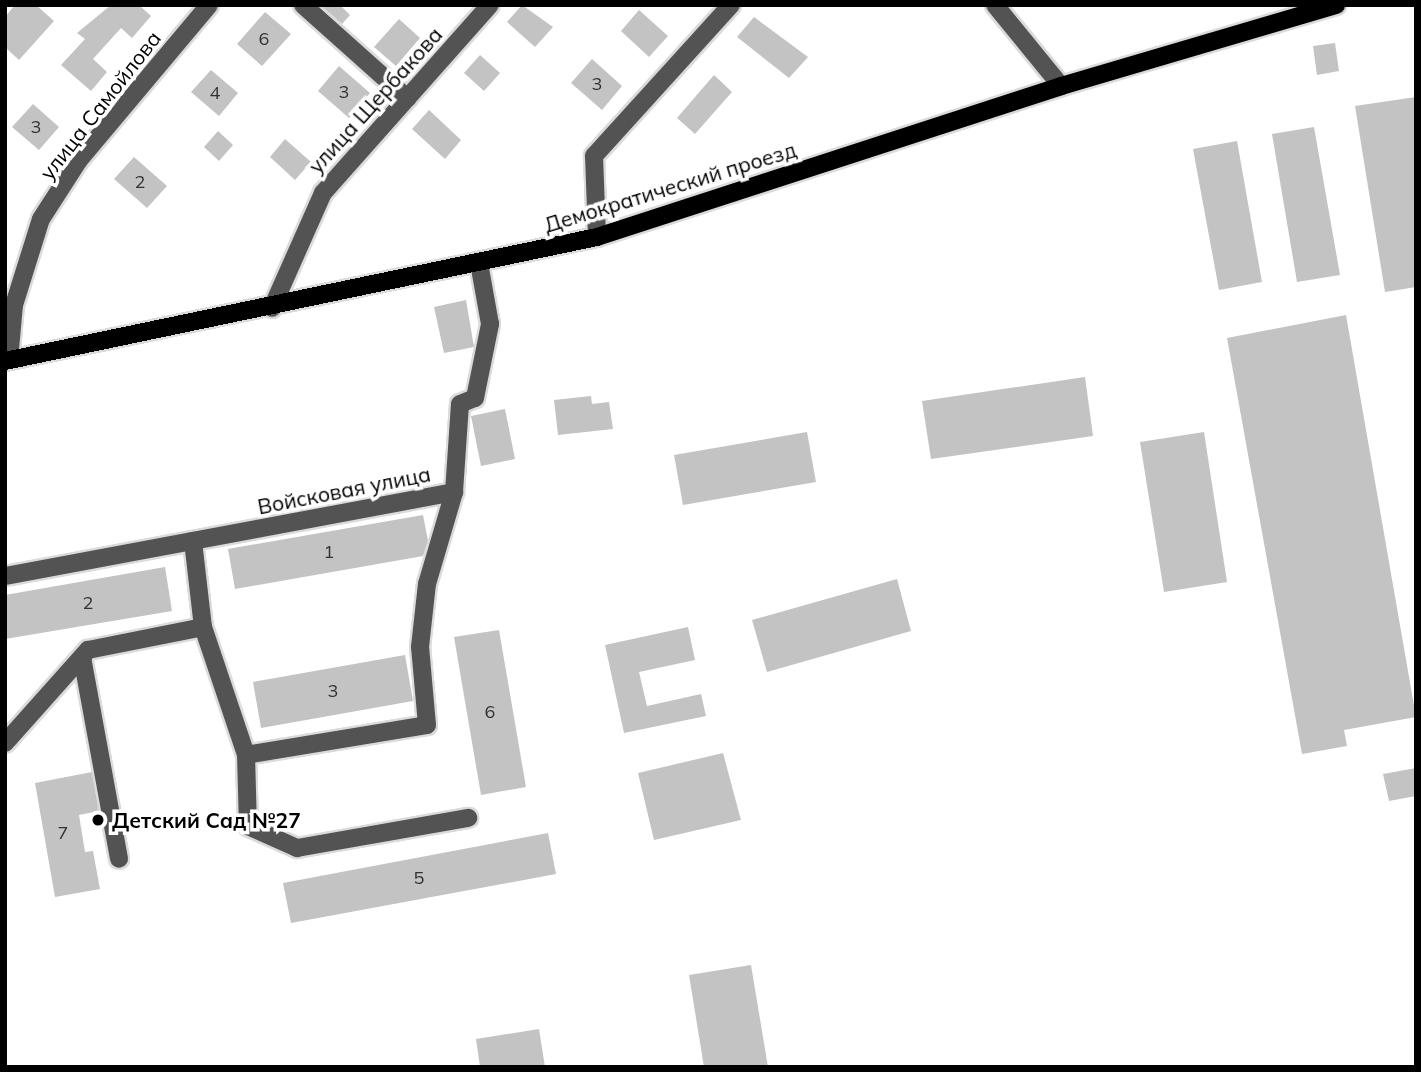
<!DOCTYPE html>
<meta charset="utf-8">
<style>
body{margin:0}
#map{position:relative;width:1421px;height:1072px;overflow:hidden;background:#fff;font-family:Mulish,sans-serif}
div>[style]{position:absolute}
.building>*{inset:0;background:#c3c3c3}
.roads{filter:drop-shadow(2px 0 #dbdbdb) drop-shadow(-2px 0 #dbdbdb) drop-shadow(0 2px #dbdbdb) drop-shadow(0 -2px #dbdbdb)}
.minor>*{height:18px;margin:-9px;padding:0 9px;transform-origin:9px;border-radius:9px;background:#535353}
.major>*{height:18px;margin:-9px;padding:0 9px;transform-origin:9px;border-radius:9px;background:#000}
.dots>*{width:19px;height:19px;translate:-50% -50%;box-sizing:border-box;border:4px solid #fff;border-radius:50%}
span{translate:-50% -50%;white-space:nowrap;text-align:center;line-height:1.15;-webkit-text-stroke:7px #fff;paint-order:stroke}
.number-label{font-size:18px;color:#313131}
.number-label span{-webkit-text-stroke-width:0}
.street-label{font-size:21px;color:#000}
.poi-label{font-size:21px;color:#000;font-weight:700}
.left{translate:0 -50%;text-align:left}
.frame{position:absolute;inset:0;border:7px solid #000;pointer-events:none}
</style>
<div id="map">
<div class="building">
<i style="clip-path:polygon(15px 5px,36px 5px,54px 21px,19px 60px,5px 47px,5px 17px)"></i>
<i style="clip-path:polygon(111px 5px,139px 5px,151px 16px,132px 38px,121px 28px,93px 59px,107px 72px,91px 91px,61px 65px,85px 39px,77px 33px)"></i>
<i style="clip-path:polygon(320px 5px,340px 5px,350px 15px,342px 24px)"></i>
<i style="clip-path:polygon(522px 5px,553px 27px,535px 47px,507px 22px)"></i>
<i style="clip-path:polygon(639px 10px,668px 36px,649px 57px,621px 31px)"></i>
<i style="clip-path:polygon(265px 12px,291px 34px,262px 66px,237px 44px)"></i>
<i style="clip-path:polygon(754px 17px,808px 57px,789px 78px,737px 37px)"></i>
<i style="clip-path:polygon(399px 19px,420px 38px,396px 66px,374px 47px)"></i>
<i style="clip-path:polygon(1335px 43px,1339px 71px,1317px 75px,1313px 46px)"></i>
<i style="clip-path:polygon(480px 55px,500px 73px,484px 91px,464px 73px)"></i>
<i style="clip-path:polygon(592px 59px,622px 86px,602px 110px,571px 83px)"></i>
<i style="clip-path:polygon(339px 66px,370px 93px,349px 118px,318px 91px)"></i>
<i style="clip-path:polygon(211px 70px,238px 93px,219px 116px,191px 92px)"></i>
<i style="clip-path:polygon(714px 75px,732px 92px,695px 134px,677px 118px)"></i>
<i style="clip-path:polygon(1416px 97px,1416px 287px,1385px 292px,1355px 106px)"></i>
<i style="clip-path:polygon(33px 104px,59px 127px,39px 150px,12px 127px)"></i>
<i style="clip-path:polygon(429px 110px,461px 140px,445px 159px,412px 129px)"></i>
<i style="clip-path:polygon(1314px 127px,1340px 275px,1297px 282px,1272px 134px)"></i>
<i style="clip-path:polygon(218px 131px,233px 145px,219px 161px,204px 147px)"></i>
<i style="clip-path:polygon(285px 139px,311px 162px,295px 180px,270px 157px)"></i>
<i style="clip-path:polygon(1237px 141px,1262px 282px,1219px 290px,1193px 149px)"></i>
<i style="clip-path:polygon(134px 157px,167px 186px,147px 208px,114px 179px)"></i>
<i style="clip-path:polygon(466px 300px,474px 347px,444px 353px,434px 307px)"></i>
<i style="clip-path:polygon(1346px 315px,1416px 717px,1344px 730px,1347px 746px,1302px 754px,1227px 338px)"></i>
<i style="clip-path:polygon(1085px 377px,1093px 436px,931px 459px,922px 401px)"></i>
<i style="clip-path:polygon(591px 396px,592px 404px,609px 402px,613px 429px,558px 435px,554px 400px)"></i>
<i style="clip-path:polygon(505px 409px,515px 459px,481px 466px,471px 416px)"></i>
<i style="clip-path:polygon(807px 432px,816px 482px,683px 505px,674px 455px)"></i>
<i style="clip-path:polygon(1204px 432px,1227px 582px,1164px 592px,1140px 442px)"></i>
<i style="clip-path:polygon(423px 515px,428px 541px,423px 556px,235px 589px,228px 549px)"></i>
<i style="clip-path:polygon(165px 567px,172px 611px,5px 639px,5px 595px)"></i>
<i style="clip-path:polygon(897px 579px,911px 631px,767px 672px,752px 620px)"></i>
<i style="clip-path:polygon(688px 627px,695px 660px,639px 672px,647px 706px,701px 694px,706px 716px,624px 733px,605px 645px)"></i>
<i style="clip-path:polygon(499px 630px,526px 787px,481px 795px,454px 637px)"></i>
<i style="clip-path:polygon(405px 655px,413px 701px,261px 728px,253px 682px)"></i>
<i style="clip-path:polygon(723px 753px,741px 820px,654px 840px,638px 773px)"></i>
<i style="clip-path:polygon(1416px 768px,1416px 796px,1389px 801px,1383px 774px)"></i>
<i style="clip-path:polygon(92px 772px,99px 811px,79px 815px,85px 852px,93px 851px,100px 889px,55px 897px,35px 783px)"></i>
<i style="clip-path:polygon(548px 833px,556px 874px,291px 923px,283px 883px)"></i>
<i style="clip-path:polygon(751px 965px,768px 1067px,704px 1067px,689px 975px)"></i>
<i style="clip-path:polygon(539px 1029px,545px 1067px,480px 1067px,476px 1039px)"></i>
</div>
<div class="roads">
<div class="minor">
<i style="left:303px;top:5px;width:140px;rotate:41.8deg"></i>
<i style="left:995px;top:5px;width:104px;rotate:50.8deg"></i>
<i style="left:597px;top:237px;width:81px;rotate:-92.1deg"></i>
<i style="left:594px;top:156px;width:204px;rotate:-47.8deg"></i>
<i style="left:272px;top:308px;width:126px;rotate:-66.1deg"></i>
<i style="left:323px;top:193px;width:251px;rotate:-48.4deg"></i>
<i style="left:9px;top:360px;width:55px;rotate:-84.8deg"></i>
<i style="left:14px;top:305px;width:90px;rotate:-72.6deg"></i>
<i style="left:41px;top:219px;width:70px;rotate:-57.2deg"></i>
<i style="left:79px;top:160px;width:202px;rotate:-50deg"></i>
<i style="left:193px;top:541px;width:87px;rotate:83.4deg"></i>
<i style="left:5px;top:576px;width:457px;rotate:-10.6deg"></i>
<i style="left:454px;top:492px;width:88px;rotate:-86.1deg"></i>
<i style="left:460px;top:404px;width:16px;rotate:-22deg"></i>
<i style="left:475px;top:398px;width:76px;rotate:-78.5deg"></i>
<i style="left:490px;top:324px;width:62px;rotate:-100.2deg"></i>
<i style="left:82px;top:657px;width:205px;rotate:79.6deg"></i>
<i style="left:5px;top:743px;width:125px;rotate:-48.3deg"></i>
<i style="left:88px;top:650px;width:117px;rotate:-11.3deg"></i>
<i style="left:203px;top:627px;width:135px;rotate:71.4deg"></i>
<i style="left:246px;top:755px;width:183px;rotate:-9.4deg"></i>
<i style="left:427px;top:725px;width:78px;rotate:-95.1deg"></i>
<i style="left:420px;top:647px;width:63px;rotate:-83.7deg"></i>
<i style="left:427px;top:584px;width:96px;rotate:-73.6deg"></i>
<i style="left:246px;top:755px;width:71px;rotate:88.4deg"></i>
<i style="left:248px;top:826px;width:54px;rotate:24.2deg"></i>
<i style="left:297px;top:848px;width:174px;rotate:-10deg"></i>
</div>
<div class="major">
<i style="left:5px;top:361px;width:605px;rotate:-11.83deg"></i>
<i style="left:597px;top:237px;width:488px;rotate:-18deg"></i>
<i style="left:1061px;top:86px;width:287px;rotate:-16.4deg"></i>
</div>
</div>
<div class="dots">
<i style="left:98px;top:820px;background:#000"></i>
</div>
<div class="number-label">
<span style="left:264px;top:39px">6</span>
<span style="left:597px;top:84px">3</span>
<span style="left:344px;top:92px">3</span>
<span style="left:215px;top:93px">4</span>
<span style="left:36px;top:127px">3</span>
<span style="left:140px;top:182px">2</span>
<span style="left:329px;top:552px">1</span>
<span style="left:88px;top:603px">2</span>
<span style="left:333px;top:691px">3</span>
<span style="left:490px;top:712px">6</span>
<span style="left:63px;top:833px">7</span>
<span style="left:419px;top:878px">5</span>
</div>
<div class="street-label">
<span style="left:375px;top:100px;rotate:-48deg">улица Щербакова</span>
<span style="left:100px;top:105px;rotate:-52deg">улица Самойлова</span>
<span style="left:670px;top:187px;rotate:-17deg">Демократический проезд</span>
<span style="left:344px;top:490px;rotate:-11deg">Войсковая улица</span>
</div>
<div class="poi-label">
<span class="left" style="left:112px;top:820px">Детский Сад №27</span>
</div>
<div class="frame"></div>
</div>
